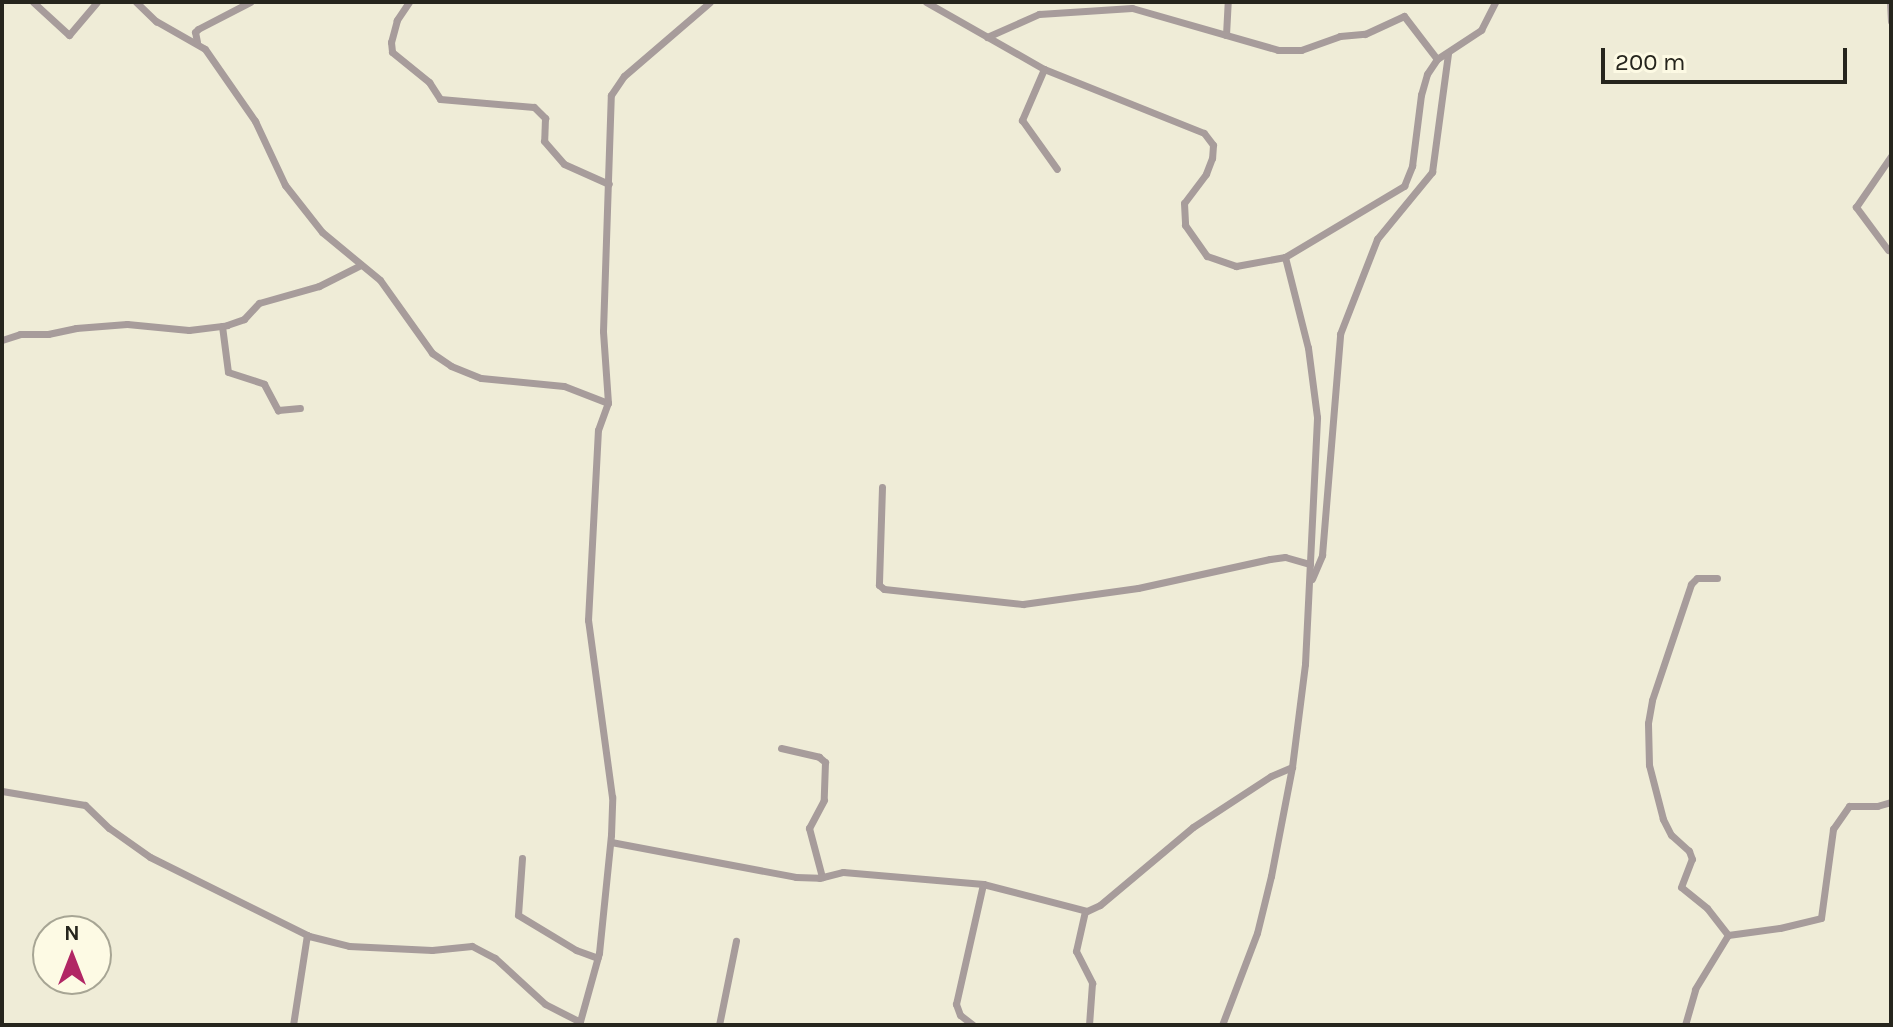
<!DOCTYPE html>
<style>
body{margin:0}
#map{position:relative;width:1893px;height:1027px;overflow:hidden;background:#efecd7;font-family:Karla,sans-serif}
div>[style]{position:absolute}
.minor>*{height:7px;margin:-3.5px;padding:0 3.5px;transform-origin:3.5px;border-radius:3.5px;background:#a79c9b}
span{translate:-50% -50%;white-space:nowrap;text-align:center;line-height:1.15;-webkit-text-stroke:7px #fdfae4;paint-order:stroke}
.frame{position:absolute;inset:0;border:4px solid #26251d;pointer-events:none}
.north{position:absolute;left:32px;top:915px;width:80px;height:80px;box-sizing:border-box;background:#fdfae4;border:2px solid #a7a594;border-radius:50%;rotate:0deg;font-size:22px;font-weight:700;line-height:32px;text-align:center;color:#26251d}
.north::after{content:'';display:block;margin:auto;width:28px;height:36px;background:#b12664;clip-path:polygon(50% 0,100% 100%,50% 72%,0 100%)}
.scale{position:absolute;left:1601px;top:48px;width:246px;height:36px;box-sizing:border-box;border:4px solid #26251d;border-top:0;padding-left:10px;font-size:24px;line-height:28px;white-space:nowrap;color:#26251d;-webkit-text-stroke:6px #fdfae4;paint-order:stroke}
</style>
<div id="map">
<div class="minor">
<i style="left:33px;top:2px;width:49px;rotate:42.5deg"></i>
<i style="left:69px;top:35px;width:43px;rotate:-49.7deg"></i>
<i style="left:136px;top:2px;width:28px;rotate:44deg"></i>
<i style="left:156px;top:21px;width:56px;rotate:29.7deg"></i>
<i style="left:205px;top:49px;width:88px;rotate:55.2deg"></i>
<i style="left:255px;top:121px;width:71px;rotate:64.9deg"></i>
<i style="left:285px;top:185px;width:60px;rotate:51.8deg"></i>
<i style="left:322px;top:232px;width:75px;rotate:39.6deg"></i>
<i style="left:380px;top:280px;width:90px;rotate:54.5deg"></i>
<i style="left:432px;top:353px;width:23px;rotate:34deg"></i>
<i style="left:451px;top:366px;width:32px;rotate:22deg"></i>
<i style="left:481px;top:378px;width:83px;rotate:5.5deg"></i>
<i style="left:564px;top:386px;width:47px;rotate:21.1deg"></i>
<i style="left:409px;top:2px;width:22px;rotate:124deg"></i>
<i style="left:397px;top:20px;width:23px;rotate:105deg"></i>
<i style="left:391px;top:42px;width:10px;rotate:84deg"></i>
<i style="left:392px;top:52px;width:48px;rotate:39deg"></i>
<i style="left:429px;top:82px;width:20px;rotate:57deg"></i>
<i style="left:440px;top:99px;width:94px;rotate:4.9deg"></i>
<i style="left:534px;top:107px;width:16px;rotate:45deg"></i>
<i style="left:545px;top:118px;width:23px;rotate:92deg"></i>
<i style="left:544px;top:141px;width:30px;rotate:49deg"></i>
<i style="left:564px;top:164px;width:49px;rotate:24deg"></i>
<i style="left:926px;top:2px;width:136px;rotate:29.6deg"></i>
<i style="left:1044px;top:69px;width:172px;rotate:21.8deg"></i>
<i style="left:1204px;top:133px;width:15px;rotate:53deg"></i>
<i style="left:1213px;top:145px;width:13px;rotate:94deg"></i>
<i style="left:1212px;top:158px;width:17px;rotate:111deg"></i>
<i style="left:1206px;top:174px;width:36px;rotate:127deg"></i>
<i style="left:1184px;top:203px;width:22px;rotate:87deg"></i>
<i style="left:1185px;top:225px;width:38px;rotate:55deg"></i>
<i style="left:1207px;top:256px;width:31px;rotate:19deg"></i>
<i style="left:1236px;top:266px;width:50px;rotate:-10.4deg"></i>
<i style="left:1285px;top:257px;width:139px;rotate:-30.8deg"></i>
<i style="left:1404px;top:186px;width:22px;rotate:-68deg"></i>
<i style="left:1412px;top:166px;width:72px;rotate:-82.8deg"></i>
<i style="left:1421px;top:95px;width:22px;rotate:-74deg"></i>
<i style="left:1427px;top:74px;width:18px;rotate:-56deg"></i>
<i style="left:1437px;top:59px;width:53px;rotate:-33.4deg"></i>
<i style="left:1481px;top:30px;width:31px;rotate:-63deg"></i>
<i style="left:1890px;top:2px;width:19px;rotate:87deg"></i>
<i style="left:1226px;top:35px;width:33px;rotate:-87deg"></i>
<i style="left:987px;top:37px;width:57px;rotate:-23.9deg"></i>
<i style="left:1039px;top:14px;width:93px;rotate:-3.7deg"></i>
<i style="left:1132px;top:8px;width:152px;rotate:16deg"></i>
<i style="left:1278px;top:50px;width:23px"></i>
<i style="left:1301px;top:50px;width:41px;rotate:-19.7deg"></i>
<i style="left:1340px;top:36px;width:25px;rotate:-5deg"></i>
<i style="left:1365px;top:34px;width:43px;rotate:-24.8deg"></i>
<i style="left:1404px;top:16px;width:54px;rotate:52.5deg"></i>
<i style="left:197px;top:42px;width:10px;rotate:-101deg"></i>
<i style="left:195px;top:32px;width:4px;rotate:-45deg"></i>
<i style="left:198px;top:29px;width:59px;rotate:-27.4deg"></i>
<i style="left:1044px;top:69px;width:56px;rotate:113.3deg"></i>
<i style="left:1022px;top:120px;width:60px;rotate:54.5deg"></i>
<i style="left:1888px;top:250px;width:54px;rotate:-126.7deg"></i>
<i style="left:1856px;top:207px;width:62px;rotate:-55.5deg"></i>
<i style="left:222px;top:326px;width:46px;rotate:82.6deg"></i>
<i style="left:228px;top:372px;width:38px;rotate:18deg"></i>
<i style="left:264px;top:384px;width:30px;rotate:62deg"></i>
<i style="left:278px;top:410px;width:22px;rotate:-5deg"></i>
<i style="left:2px;top:340px;width:19px;rotate:-18deg"></i>
<i style="left:20px;top:334px;width:28px"></i>
<i style="left:48px;top:334px;width:29px;rotate:-12deg"></i>
<i style="left:76px;top:328px;width:51px;rotate:-4.5deg"></i>
<i style="left:127px;top:324px;width:62px;rotate:5.5deg"></i>
<i style="left:189px;top:330px;width:38px;rotate:-7deg"></i>
<i style="left:227px;top:325px;width:18px;rotate:-19deg"></i>
<i style="left:244px;top:319px;width:22px;rotate:-47deg"></i>
<i style="left:259px;top:303px;width:62px;rotate:-15.8deg"></i>
<i style="left:319px;top:286px;width:47px;rotate:-26.6deg"></i>
<i style="left:882px;top:487px;width:98px;rotate:91.8deg"></i>
<i style="left:879px;top:585px;width:6px;rotate:39deg"></i>
<i style="left:884px;top:589px;width:140px;rotate:6.2deg"></i>
<i style="left:1023px;top:604px;width:116px;rotate:-7.9deg"></i>
<i style="left:1138px;top:588px;width:135px;rotate:-12.4deg"></i>
<i style="left:1270px;top:559px;width:15px;rotate:-8deg"></i>
<i style="left:1285px;top:557px;width:26px;rotate:16deg"></i>
<i style="left:1312px;top:579px;width:26px;rotate:-67deg"></i>
<i style="left:1322px;top:555px;width:222px;rotate:-85.3deg"></i>
<i style="left:1340px;top:334px;width:102px;rotate:-68.7deg"></i>
<i style="left:1377px;top:239px;width:87px;rotate:-50.6deg"></i>
<i style="left:1432px;top:172px;width:120px;rotate:-82.3deg"></i>
<i style="left:781px;top:748px;width:39px;rotate:13deg"></i>
<i style="left:819px;top:757px;width:8px;rotate:40deg"></i>
<i style="left:825px;top:762px;width:38px;rotate:92deg"></i>
<i style="left:824px;top:800px;width:32px;rotate:118deg"></i>
<i style="left:809px;top:828px;width:51px;rotate:75.1deg"></i>
<i style="left:2px;top:791px;width:84px;rotate:9.6deg"></i>
<i style="left:85px;top:805px;width:33px;rotate:44deg"></i>
<i style="left:109px;top:828px;width:50px;rotate:35.3deg"></i>
<i style="left:150px;top:857px;width:178px;rotate:26.4deg"></i>
<i style="left:309px;top:936px;width:41px;rotate:14deg"></i>
<i style="left:349px;top:946px;width:83px;rotate:2.8deg"></i>
<i style="left:432px;top:950px;width:40px;rotate:-5.7deg"></i>
<i style="left:472px;top:946px;width:26px;rotate:28deg"></i>
<i style="left:495px;top:958px;width:68px;rotate:42.6deg"></i>
<i style="left:545px;top:1004px;width:39px;rotate:27deg"></i>
<i style="left:611px;top:842px;width:188px;rotate:10.7deg"></i>
<i style="left:796px;top:877px;width:23px;rotate:2deg"></i>
<i style="left:819px;top:878px;width:25px;rotate:-14deg"></i>
<i style="left:843px;top:872px;width:141px;rotate:4.9deg"></i>
<i style="left:983px;top:884px;width:107px;rotate:14.6deg"></i>
<i style="left:1087px;top:911px;width:14px;rotate:-25deg"></i>
<i style="left:1100px;top:905px;width:121px;rotate:-40deg"></i>
<i style="left:1193px;top:827px;width:93px;rotate:-33.2deg"></i>
<i style="left:1271px;top:776px;width:23px;rotate:-23deg"></i>
<i style="left:522px;top:858px;width:57px;rotate:94deg"></i>
<i style="left:518px;top:915px;width:68px;rotate:31.1deg"></i>
<i style="left:576px;top:950px;width:23px;rotate:20deg"></i>
<i style="left:1085px;top:911px;width:41px;rotate:102.7deg"></i>
<i style="left:1076px;top:951px;width:36px;rotate:63deg"></i>
<i style="left:1092px;top:983px;width:42px;rotate:94.1deg"></i>
<i style="left:1728px;top:935px;width:52px;rotate:-7.7deg"></i>
<i style="left:1780px;top:928px;width:42px;rotate:-13.7deg"></i>
<i style="left:1821px;top:918px;width:90px;rotate:-82.3deg"></i>
<i style="left:1833px;top:829px;width:28px;rotate:-55deg"></i>
<i style="left:1849px;top:806px;width:28px"></i>
<i style="left:1877px;top:806px;width:15px;rotate:-16deg"></i>
<i style="left:293px;top:1025px;width:91px;rotate:-81.2deg"></i>
<i style="left:579px;top:1025px;width:75px;rotate:-74.5deg"></i>
<i style="left:599px;top:953px;width:119px;rotate:-84.2deg"></i>
<i style="left:611px;top:835px;width:38px;rotate:-88deg"></i>
<i style="left:612px;top:797px;width:179px;rotate:-97.7deg"></i>
<i style="left:588px;top:620px;width:190px;rotate:-87deg"></i>
<i style="left:598px;top:430px;width:29px;rotate:-70deg"></i>
<i style="left:608px;top:403px;width:72px;rotate:-94deg"></i>
<i style="left:603px;top:331px;width:236px;rotate:-88.1deg"></i>
<i style="left:611px;top:95px;width:23px;rotate:-56deg"></i>
<i style="left:624px;top:76px;width:113px;rotate:-40.7deg"></i>
<i style="left:719px;top:1025px;width:86px;rotate:-78.6deg"></i>
<i style="left:973px;top:1025px;width:16px;rotate:-142deg"></i>
<i style="left:960px;top:1015px;width:12px;rotate:-110deg"></i>
<i style="left:956px;top:1004px;width:123px;rotate:-77.3deg"></i>
<i style="left:1222px;top:1025px;width:98px;rotate:-69.2deg"></i>
<i style="left:1257px;top:933px;width:59px;rotate:-76.2deg"></i>
<i style="left:1271px;top:876px;width:111px;rotate:-79.1deg"></i>
<i style="left:1292px;top:767px;width:104px;rotate:-82.8deg"></i>
<i style="left:1305px;top:664px;width:247px;rotate:-87.2deg"></i>
<i style="left:1317px;top:417px;width:70px;rotate:-97.4deg"></i>
<i style="left:1308px;top:348px;width:94px;rotate:-104.2deg"></i>
<i style="left:1685px;top:1025px;width:37px;rotate:-74deg"></i>
<i style="left:1695px;top:989px;width:63px;rotate:-58.6deg"></i>
<i style="left:1728px;top:935px;width:34px;rotate:-128deg"></i>
<i style="left:1707px;top:908px;width:33px;rotate:-141deg"></i>
<i style="left:1681px;top:887px;width:30px;rotate:-69deg"></i>
<i style="left:1692px;top:859px;width:9px;rotate:-111deg"></i>
<i style="left:1689px;top:851px;width:24px;rotate:-138deg"></i>
<i style="left:1671px;top:835px;width:18px;rotate:-117deg"></i>
<i style="left:1663px;top:819px;width:56px;rotate:-104.5deg"></i>
<i style="left:1649px;top:765px;width:42px;rotate:-91.4deg"></i>
<i style="left:1648px;top:723px;width:23px;rotate:-80deg"></i>
<i style="left:1652px;top:700px;width:122px;rotate:-71.4deg"></i>
<i style="left:1691px;top:584px;width:8px;rotate:-45deg"></i>
<i style="left:1697px;top:578px;width:20px"></i>
</div>
<div class="frame"></div>
<div class="north">N</div>
<div class="scale">200 m</div>
</div>
